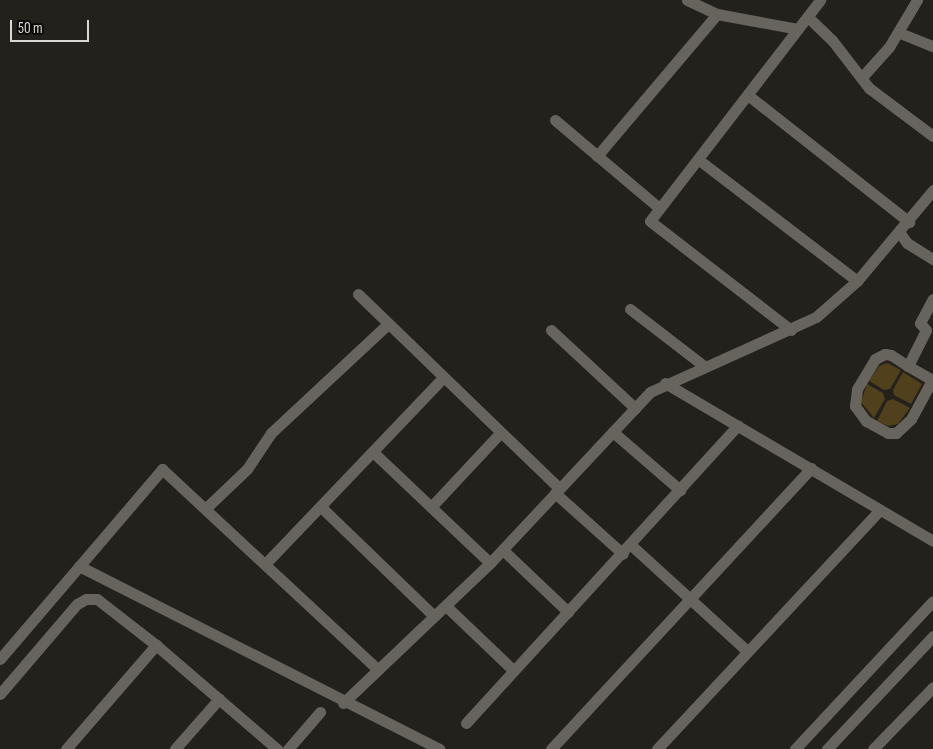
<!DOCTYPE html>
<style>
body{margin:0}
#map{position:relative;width:933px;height:749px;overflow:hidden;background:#23211b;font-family:"Sofia Sans Condensed",sans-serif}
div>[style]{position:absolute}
.green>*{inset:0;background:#50401c}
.minor>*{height:11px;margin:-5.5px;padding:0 5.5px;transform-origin:5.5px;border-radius:5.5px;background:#67645d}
span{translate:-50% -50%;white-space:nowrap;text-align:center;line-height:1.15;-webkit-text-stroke:5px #0c0a08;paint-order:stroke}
.scale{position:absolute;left:10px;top:20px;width:79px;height:22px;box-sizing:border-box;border:2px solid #dad8d4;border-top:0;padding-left:6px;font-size:15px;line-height:18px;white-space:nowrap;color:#dad8d4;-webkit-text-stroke:4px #0c0a08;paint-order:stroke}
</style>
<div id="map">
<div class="green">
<i style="clip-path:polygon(887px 363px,901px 370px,890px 389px,884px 390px,869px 381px,879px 366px)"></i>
<i style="clip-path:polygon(903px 372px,922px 384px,911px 404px,894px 395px,893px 390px)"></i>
<i style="clip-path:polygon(867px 384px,883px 393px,885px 399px,874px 418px,861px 402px)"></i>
<i style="clip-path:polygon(893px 399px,910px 408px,898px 424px,888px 426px,877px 421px,887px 401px)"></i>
</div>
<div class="minor">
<i style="left:687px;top:0;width:33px;rotate:25deg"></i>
<i style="left:717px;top:14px;width:82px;rotate:10.5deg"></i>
<i style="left:809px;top:18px;width:32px;rotate:44deg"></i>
<i style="left:832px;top:40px;width:61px;rotate:52.4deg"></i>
<i style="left:869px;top:88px;width:80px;rotate:36.9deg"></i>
<i style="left:900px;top:33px;width:35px;rotate:22deg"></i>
<i style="left:862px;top:77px;width:40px;rotate:-48deg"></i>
<i style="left:889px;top:47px;width:55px;rotate:-59.2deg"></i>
<i style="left:749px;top:96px;width:204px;rotate:38.2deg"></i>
<i style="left:555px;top:120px;width:135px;rotate:40.2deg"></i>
<i style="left:597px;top:156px;width:186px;rotate:-49.8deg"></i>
<i style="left:699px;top:160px;width:199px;rotate:37.4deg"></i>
<i style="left:900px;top:233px;width:12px;rotate:55deg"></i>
<i style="left:907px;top:243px;width:31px;rotate:32deg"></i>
<i style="left:358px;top:294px;width:279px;rotate:44deg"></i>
<i style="left:630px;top:309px;width:93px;rotate:37.6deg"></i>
<i style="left:551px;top:330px;width:115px;rotate:42.9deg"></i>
<i style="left:791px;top:330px;width:178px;rotate:-142.3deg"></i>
<i style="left:650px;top:221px;width:279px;rotate:-52.4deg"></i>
<i style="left:908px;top:366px;width:40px;rotate:-63.4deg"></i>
<i style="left:926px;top:330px;width:9px;rotate:-131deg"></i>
<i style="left:920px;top:323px;width:27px;rotate:-62deg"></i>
<i style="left:932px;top:380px;width:44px;rotate:118.3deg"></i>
<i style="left:911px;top:419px;width:21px;rotate:137deg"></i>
<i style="left:896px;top:433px;width:8px;rotate:180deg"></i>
<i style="left:888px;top:433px;width:25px;rotate:-151deg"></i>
<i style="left:866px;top:421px;width:19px;rotate:-126deg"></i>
<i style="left:855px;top:406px;width:17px;rotate:-83deg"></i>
<i style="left:857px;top:389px;width:35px;rotate:-59deg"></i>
<i style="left:875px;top:359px;width:11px;rotate:-27deg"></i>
<i style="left:885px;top:354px;width:6px;rotate:9deg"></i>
<i style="left:891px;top:355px;width:20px;rotate:33deg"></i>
<i style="left:908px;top:366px;width:28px;rotate:30deg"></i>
<i style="left:932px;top:380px;width:1px;rotate:45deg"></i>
<i style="left:665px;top:383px;width:311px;rotate:30.5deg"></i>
<i style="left:613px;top:432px;width:89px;rotate:40.9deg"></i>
<i style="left:373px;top:452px;width:161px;rotate:43.5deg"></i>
<i style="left:555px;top:493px;width:91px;rotate:41.9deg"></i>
<i style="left:321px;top:507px;width:157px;rotate:44deg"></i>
<i style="left:431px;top:507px;width:101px;rotate:-47deg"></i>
<i style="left:206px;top:508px;width:57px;rotate:-43.6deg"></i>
<i style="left:247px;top:469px;width:43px;rotate:-56.3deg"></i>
<i style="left:271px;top:433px;width:160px;rotate:-43deg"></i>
<i style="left:631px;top:545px;width:157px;rotate:42.4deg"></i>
<i style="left:503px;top:550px;width:90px;rotate:43.6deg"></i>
<i style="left:266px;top:563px;width:256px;rotate:-46.3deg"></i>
<i style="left:79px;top:566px;width:404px;rotate:26.9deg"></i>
<i style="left:446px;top:606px;width:93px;rotate:43.7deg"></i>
<i style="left:0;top:659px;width:250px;rotate:-49.5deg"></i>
<i style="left:162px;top:469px;width:295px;rotate:42.9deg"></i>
<i style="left:0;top:694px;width:118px;rotate:-49.5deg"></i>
<i style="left:77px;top:604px;width:10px;rotate:-29deg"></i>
<i style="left:86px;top:599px;width:11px"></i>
<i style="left:97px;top:599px;width:75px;rotate:37.9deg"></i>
<i style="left:156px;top:645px;width:160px;rotate:40.7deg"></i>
<i style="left:343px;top:703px;width:203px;rotate:-43.6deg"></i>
<i style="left:490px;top:563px;width:234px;rotate:-46.9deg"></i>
<i style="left:650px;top:392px;width:182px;rotate:-24.3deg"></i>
<i style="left:816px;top:317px;width:55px;rotate:-41.3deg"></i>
<i style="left:857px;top:281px;width:119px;rotate:-50.1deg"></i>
<i style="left:466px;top:723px;width:403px;rotate:-47.6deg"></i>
<i style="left:66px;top:749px;width:138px;rotate:-49.1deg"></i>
<i style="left:175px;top:749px;width:67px;rotate:-48.7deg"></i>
<i style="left:288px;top:749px;width:49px;rotate:-49.1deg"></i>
<i style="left:551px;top:749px;width:383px;rotate:-47.2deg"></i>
<i style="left:657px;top:749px;width:325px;rotate:-47deg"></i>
<i style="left:795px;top:749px;width:202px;rotate:-47deg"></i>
<i style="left:827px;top:749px;width:155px;rotate:-46.8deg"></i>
<i style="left:873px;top:749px;width:86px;rotate:-45.9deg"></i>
</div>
<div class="scale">50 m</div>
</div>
